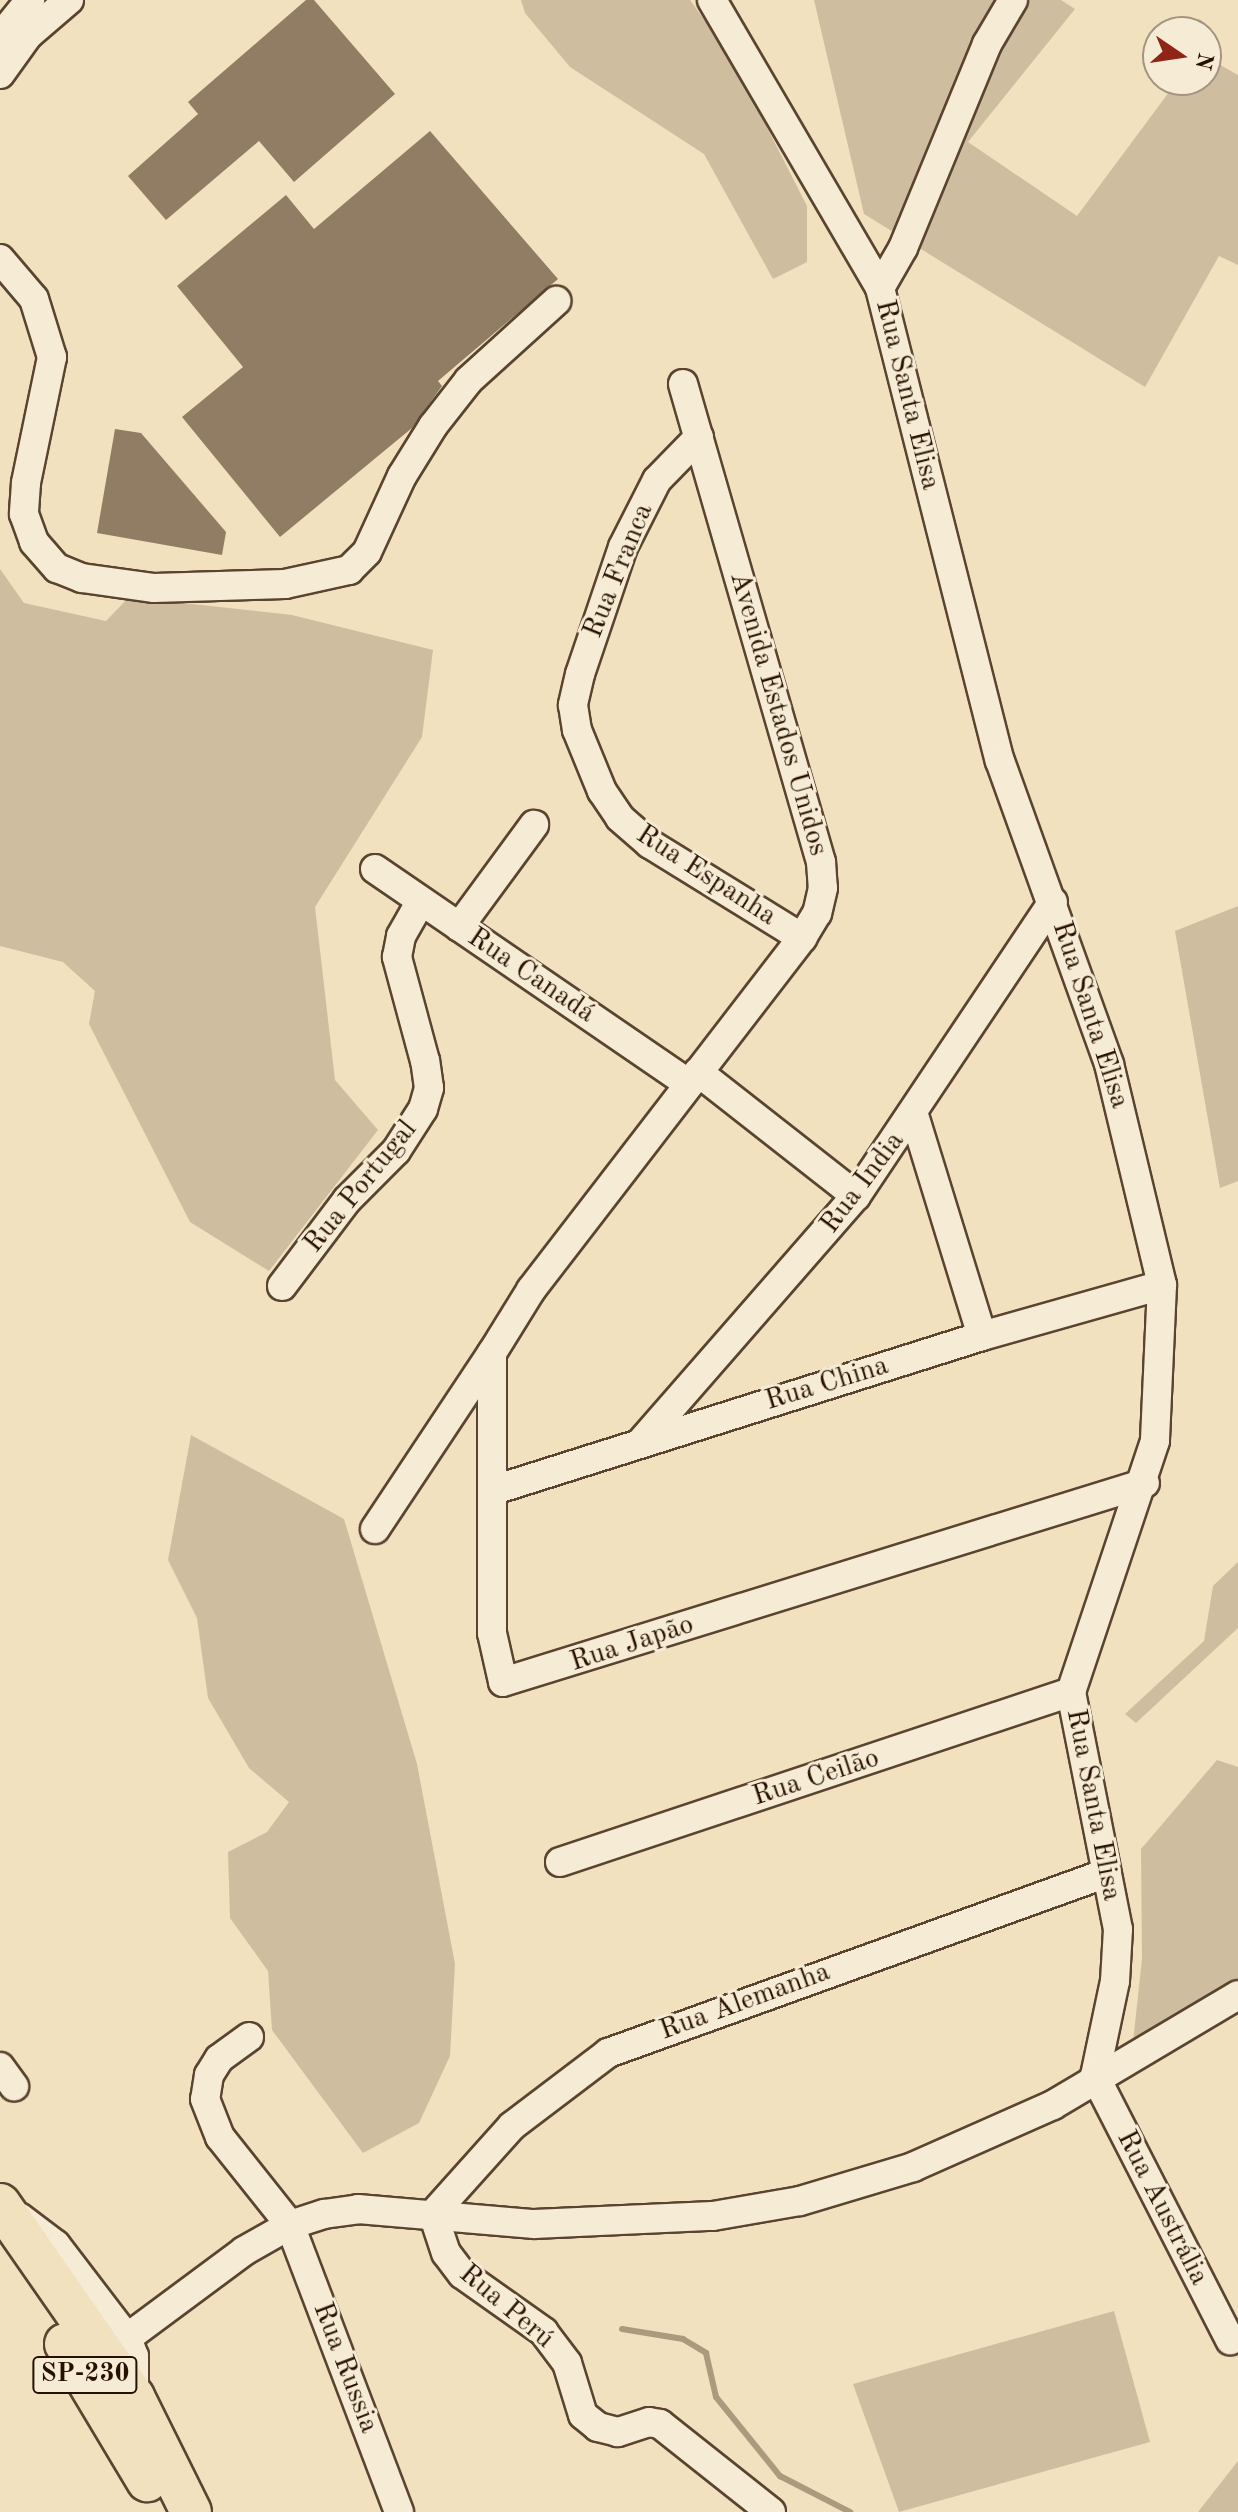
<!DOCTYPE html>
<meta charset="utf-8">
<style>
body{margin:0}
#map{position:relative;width:1238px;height:2512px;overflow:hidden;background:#f1e1bf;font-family:"Old Standard TT",serif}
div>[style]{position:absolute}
.green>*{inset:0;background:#cfbd9f}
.stream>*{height:6px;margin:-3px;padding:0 3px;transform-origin:3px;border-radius:3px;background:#ad9a7e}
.building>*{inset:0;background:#917d63}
.roads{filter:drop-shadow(2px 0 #5a4430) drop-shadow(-2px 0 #5a4430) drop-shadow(0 2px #5a4430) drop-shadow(0 -2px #5a4430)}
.minor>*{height:28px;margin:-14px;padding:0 14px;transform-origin:14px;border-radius:14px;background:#f6ecd5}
.highway>*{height:40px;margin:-20px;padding:0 20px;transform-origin:20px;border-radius:20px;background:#f1e1bf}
span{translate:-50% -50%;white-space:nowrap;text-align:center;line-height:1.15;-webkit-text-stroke:6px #f6ecd5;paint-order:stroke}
.shield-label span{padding:2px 6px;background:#f6ecd5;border:2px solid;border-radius:6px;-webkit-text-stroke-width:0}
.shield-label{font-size:26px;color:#281000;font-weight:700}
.street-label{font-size:28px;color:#281000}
.north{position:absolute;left:1142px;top:16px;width:80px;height:80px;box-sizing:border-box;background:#f6ecd5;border:2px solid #a49480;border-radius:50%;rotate:103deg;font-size:22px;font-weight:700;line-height:32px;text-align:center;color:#281000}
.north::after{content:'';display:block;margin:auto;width:28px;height:36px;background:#8f2418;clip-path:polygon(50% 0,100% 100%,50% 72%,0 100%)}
</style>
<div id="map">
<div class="green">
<i style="clip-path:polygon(521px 0,690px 0,731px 57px,807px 206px,807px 262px,773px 279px,704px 154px,570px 67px,525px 13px)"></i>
<i style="clip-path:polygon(814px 0,1061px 0,1075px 9px,968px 142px,1077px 216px,1178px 80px,1206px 80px,1206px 57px,1238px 75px,1238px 265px,1219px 256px,1145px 387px,864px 214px)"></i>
<i style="clip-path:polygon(0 569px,24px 603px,106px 621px,129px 597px,292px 615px,433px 650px,422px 737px,315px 907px,335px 1080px,378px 1130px,269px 1271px,190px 1222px,89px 1024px,95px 991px,63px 962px,0 946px)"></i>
<i style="clip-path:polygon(1238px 906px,1238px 1181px,1220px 1188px,1175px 931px)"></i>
<i style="clip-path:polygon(191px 1435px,344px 1519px,417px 1764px,455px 1964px,450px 2056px,419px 2123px,363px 2153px,272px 2030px,268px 1971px,230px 1918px,228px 1852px,267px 1832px,289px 1802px,249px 1768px,208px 1698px,197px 1618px,168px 1560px)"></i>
<i style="clip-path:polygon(1238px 1562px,1238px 1628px,1136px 1723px,1125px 1714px,1204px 1641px,1213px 1586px)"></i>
<i style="clip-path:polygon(1217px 1760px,1238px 1767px,1238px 1981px,1133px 2042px,1142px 1959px,1141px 1849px)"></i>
<i style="clip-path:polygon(1114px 2311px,1150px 2442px,899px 2512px,853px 2384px)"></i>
<i style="clip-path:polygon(1238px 2461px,1238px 2512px,1198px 2512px)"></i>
</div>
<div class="stream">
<i style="left:622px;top:2329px;width:62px;rotate:9.3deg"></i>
<i style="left:683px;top:2339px;width:27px;rotate:31deg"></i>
<i style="left:706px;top:2353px;width:45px;rotate:77.2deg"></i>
<i style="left:716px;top:2397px;width:102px;rotate:51deg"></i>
<i style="left:780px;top:2476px;width:79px;rotate:27.2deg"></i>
</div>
<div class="building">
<i style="clip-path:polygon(306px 0,314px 0,395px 94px,294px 182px,259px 141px,166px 220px,128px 176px,198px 114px,188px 102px)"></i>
<i style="clip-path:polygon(430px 131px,558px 279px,438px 381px,442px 386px,412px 428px,280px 537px,182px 417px,243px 367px,177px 286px,286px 195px,314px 229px)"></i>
<i style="clip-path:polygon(115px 429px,141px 433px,226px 532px,222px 555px,97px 533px)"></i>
</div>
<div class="roads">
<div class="minor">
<i style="left:712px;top:0;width:333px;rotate:59.7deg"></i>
<i style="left:880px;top:288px;width:488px;rotate:75.8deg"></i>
<i style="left:1000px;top:761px;width:322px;rotate:70.2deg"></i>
<i style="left:1109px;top:1064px;width:227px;rotate:76.5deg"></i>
<i style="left:1162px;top:1285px;width:156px;rotate:92.6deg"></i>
<i style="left:1155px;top:1441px;width:265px;rotate:108.5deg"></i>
<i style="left:1071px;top:1692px;width:242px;rotate:78.8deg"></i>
<i style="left:1118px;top:1929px;width:52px;rotate:93.3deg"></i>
<i style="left:1115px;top:1981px;width:97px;rotate:101.9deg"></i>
<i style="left:0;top:37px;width:48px;rotate:-51deg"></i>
<i style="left:0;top:74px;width:48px;rotate:-54.3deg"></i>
<i style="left:28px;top:35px;width:54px;rotate:-40.5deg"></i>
<i style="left:0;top:259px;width:52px;rotate:49.6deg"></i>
<i style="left:34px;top:299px;width:61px;rotate:72.8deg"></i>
<i style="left:52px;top:357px;width:129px;rotate:101.7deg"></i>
<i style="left:26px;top:483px;width:31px;rotate:94deg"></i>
<i style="left:24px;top:514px;width:30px;rotate:70deg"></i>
<i style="left:34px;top:542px;width:35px;rotate:49deg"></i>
<i style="left:57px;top:568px;width:27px;rotate:22deg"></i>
<i style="left:82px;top:578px;width:73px;rotate:7.9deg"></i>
<i style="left:154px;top:588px;width:131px;rotate:-1.7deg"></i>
<i style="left:285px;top:584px;width:66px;rotate:-12.3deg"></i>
<i style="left:349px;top:570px;width:25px;rotate:-45deg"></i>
<i style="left:367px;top:552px;width:84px;rotate:-65.3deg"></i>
<i style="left:402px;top:476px;width:59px;rotate:-58.2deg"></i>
<i style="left:433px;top:426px;width:58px;rotate:-52deg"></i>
<i style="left:469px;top:380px;width:118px;rotate:-42.2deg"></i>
<i style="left:880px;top:288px;width:46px;rotate:-60.1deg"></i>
<i style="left:903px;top:248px;width:221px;rotate:-67.6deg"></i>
<i style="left:987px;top:44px;width:51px;rotate:-59.4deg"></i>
<i style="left:683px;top:384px;width:498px;rotate:73.9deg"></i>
<i style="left:821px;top:862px;width:26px;rotate:86deg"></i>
<i style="left:823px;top:888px;width:26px;rotate:103deg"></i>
<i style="left:817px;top:913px;width:29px;rotate:121deg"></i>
<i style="left:802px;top:938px;width:444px;rotate:127.6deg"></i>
<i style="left:531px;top:1290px;width:74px;rotate:121.8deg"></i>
<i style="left:492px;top:1353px;width:280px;rotate:90deg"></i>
<i style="left:492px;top:1633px;width:50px;rotate:77.3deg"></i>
<i style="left:503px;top:1682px;width:672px;rotate:-17.22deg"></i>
<i style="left:699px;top:437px;width:60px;rotate:134.3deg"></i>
<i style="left:657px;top:480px;width:75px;rotate:116.9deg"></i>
<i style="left:623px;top:547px;width:134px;rotate:108.7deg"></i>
<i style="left:580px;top:674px;width:32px;rotate:103deg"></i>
<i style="left:573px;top:705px;width:25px;rotate:81deg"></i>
<i style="left:577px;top:730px;width:66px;rotate:67.7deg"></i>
<i style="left:602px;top:791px;width:32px;rotate:56deg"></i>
<i style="left:620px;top:818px;width:40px;rotate:41deg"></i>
<i style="left:650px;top:844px;width:179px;rotate:31.7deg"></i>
<i style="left:375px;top:869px;width:379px;rotate:34.4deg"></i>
<i style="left:459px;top:927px;width:127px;rotate:-53.7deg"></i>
<i style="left:698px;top:1072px;width:201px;rotate:38.1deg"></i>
<i style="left:914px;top:1115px;width:231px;rotate:72.9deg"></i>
<i style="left:282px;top:1286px;width:108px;rotate:-52.9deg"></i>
<i style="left:347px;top:1200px;width:69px;rotate:-45deg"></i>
<i style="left:396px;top:1151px;width:50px;rotate:-57.3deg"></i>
<i style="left:423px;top:1109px;width:22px;rotate:-74deg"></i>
<i style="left:429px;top:1088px;width:27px;rotate:-98deg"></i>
<i style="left:425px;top:1061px;width:108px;rotate:-105.1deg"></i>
<i style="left:397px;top:957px;width:21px;rotate:-79deg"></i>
<i style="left:401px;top:936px;width:40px;rotate:-60.3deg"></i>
<i style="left:642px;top:1441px;width:325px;rotate:-48.9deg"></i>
<i style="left:856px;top:1196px;width:354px;rotate:-56.2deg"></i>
<i style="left:494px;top:1490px;width:512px;rotate:-17.51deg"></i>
<i style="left:982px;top:1336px;width:187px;rotate:-15.8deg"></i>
<i style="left:375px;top:1529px;width:211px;rotate:-56.4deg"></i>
<i style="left:560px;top:1862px;width:539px;rotate:-18.4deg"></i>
<i style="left:249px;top:2037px;width:37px;rotate:144deg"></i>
<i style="left:219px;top:2059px;width:19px;rotate:122deg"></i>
<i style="left:209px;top:2075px;width:24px;rotate:99deg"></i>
<i style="left:205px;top:2099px;width:41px;rotate:68.5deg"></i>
<i style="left:220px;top:2137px;width:112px;rotate:51.5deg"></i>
<i style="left:290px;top:2225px;width:307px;rotate:69.2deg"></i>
<i style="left:0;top:2067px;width:24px;rotate:54deg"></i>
<i style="left:1095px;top:2076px;width:297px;rotate:62.9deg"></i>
<i style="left:19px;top:2217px;width:46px;rotate:37.1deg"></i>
<i style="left:56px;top:2245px;width:117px;rotate:52.6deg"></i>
<i style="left:127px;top:2338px;width:19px;rotate:69deg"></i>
<i style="left:134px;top:2356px;width:41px;rotate:90deg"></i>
<i style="left:127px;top:2338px;width:146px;rotate:-36.6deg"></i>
<i style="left:244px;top:2251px;width:53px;rotate:-29.5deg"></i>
<i style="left:290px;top:2225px;width:36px;rotate:-18deg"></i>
<i style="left:324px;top:2214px;width:34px;rotate:-8deg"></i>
<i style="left:358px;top:2209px;width:177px;rotate:4.9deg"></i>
<i style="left:534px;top:2224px;width:179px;rotate:-2.6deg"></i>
<i style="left:713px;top:2216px;width:88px;rotate:-9.8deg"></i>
<i style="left:800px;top:2201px;width:118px;rotate:-16.7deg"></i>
<i style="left:913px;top:2167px;width:153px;rotate:-23.9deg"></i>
<i style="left:1053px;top:2105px;width:215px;rotate:-30.7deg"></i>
<i style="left:771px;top:2512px;width:142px;rotate:-141.6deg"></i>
<i style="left:660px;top:2424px;width:11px;rotate:-170deg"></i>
<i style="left:649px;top:2422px;width:33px;rotate:162deg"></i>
<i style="left:618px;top:2432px;width:21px;rotate:-166deg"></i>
<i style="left:598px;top:2427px;width:19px;rotate:-141deg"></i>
<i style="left:583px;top:2415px;width:54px;rotate:-107.1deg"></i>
<i style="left:567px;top:2363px;width:39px;rotate:-127deg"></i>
<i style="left:544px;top:2332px;width:100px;rotate:-144.7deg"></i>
<i style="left:462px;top:2274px;width:26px;rotate:-127deg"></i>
<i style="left:446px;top:2253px;width:41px;rotate:-108.4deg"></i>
<i style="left:433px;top:2214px;width:118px;rotate:-48.1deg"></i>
<i style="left:512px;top:2126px;width:121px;rotate:-37.2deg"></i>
<i style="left:608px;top:2053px;width:530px;rotate:-19.84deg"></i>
</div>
<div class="highway">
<i style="left:0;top:2204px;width:235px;rotate:55.2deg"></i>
<i style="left:134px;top:2397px;width:128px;rotate:63.6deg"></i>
<i style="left:65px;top:2344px;width:160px;rotate:59.1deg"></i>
</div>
</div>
<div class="shield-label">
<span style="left:85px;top:2375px">SP-230</span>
</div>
<div class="street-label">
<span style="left:907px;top:395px;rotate:76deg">Rua Santa Elisa</span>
<span style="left:619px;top:571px;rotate:-68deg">Rua Franca</span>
<span style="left:778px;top:714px;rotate:74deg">Avenida Estados Unidos</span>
<span style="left:706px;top:876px;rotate:33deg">Rua Espanha</span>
<span style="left:531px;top:976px;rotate:34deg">Rua Canadá</span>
<span style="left:1090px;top:1015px;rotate:72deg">Rua Santa Elisa</span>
<span style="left:863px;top:1183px;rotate:-53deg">Rua India</span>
<span style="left:361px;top:1187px;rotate:-51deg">Rua Portugal</span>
<span style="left:827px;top:1384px;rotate:-17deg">Rua China</span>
<span style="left:632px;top:1644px;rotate:-18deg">Rua Japão</span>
<span style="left:816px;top:1778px;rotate:-18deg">Rua Ceilão</span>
<span style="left:1093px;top:1805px;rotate:79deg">Rua Santa Elisa</span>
<span style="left:745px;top:2002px;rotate:-20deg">Rua Alemanha</span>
<span style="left:1162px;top:2208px;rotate:63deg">Rua Austrália</span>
<span style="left:506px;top:2307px;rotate:40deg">Rua Perú</span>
<span style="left:345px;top:2368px;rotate:69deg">Rua Russia</span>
</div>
<div class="north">N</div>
</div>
